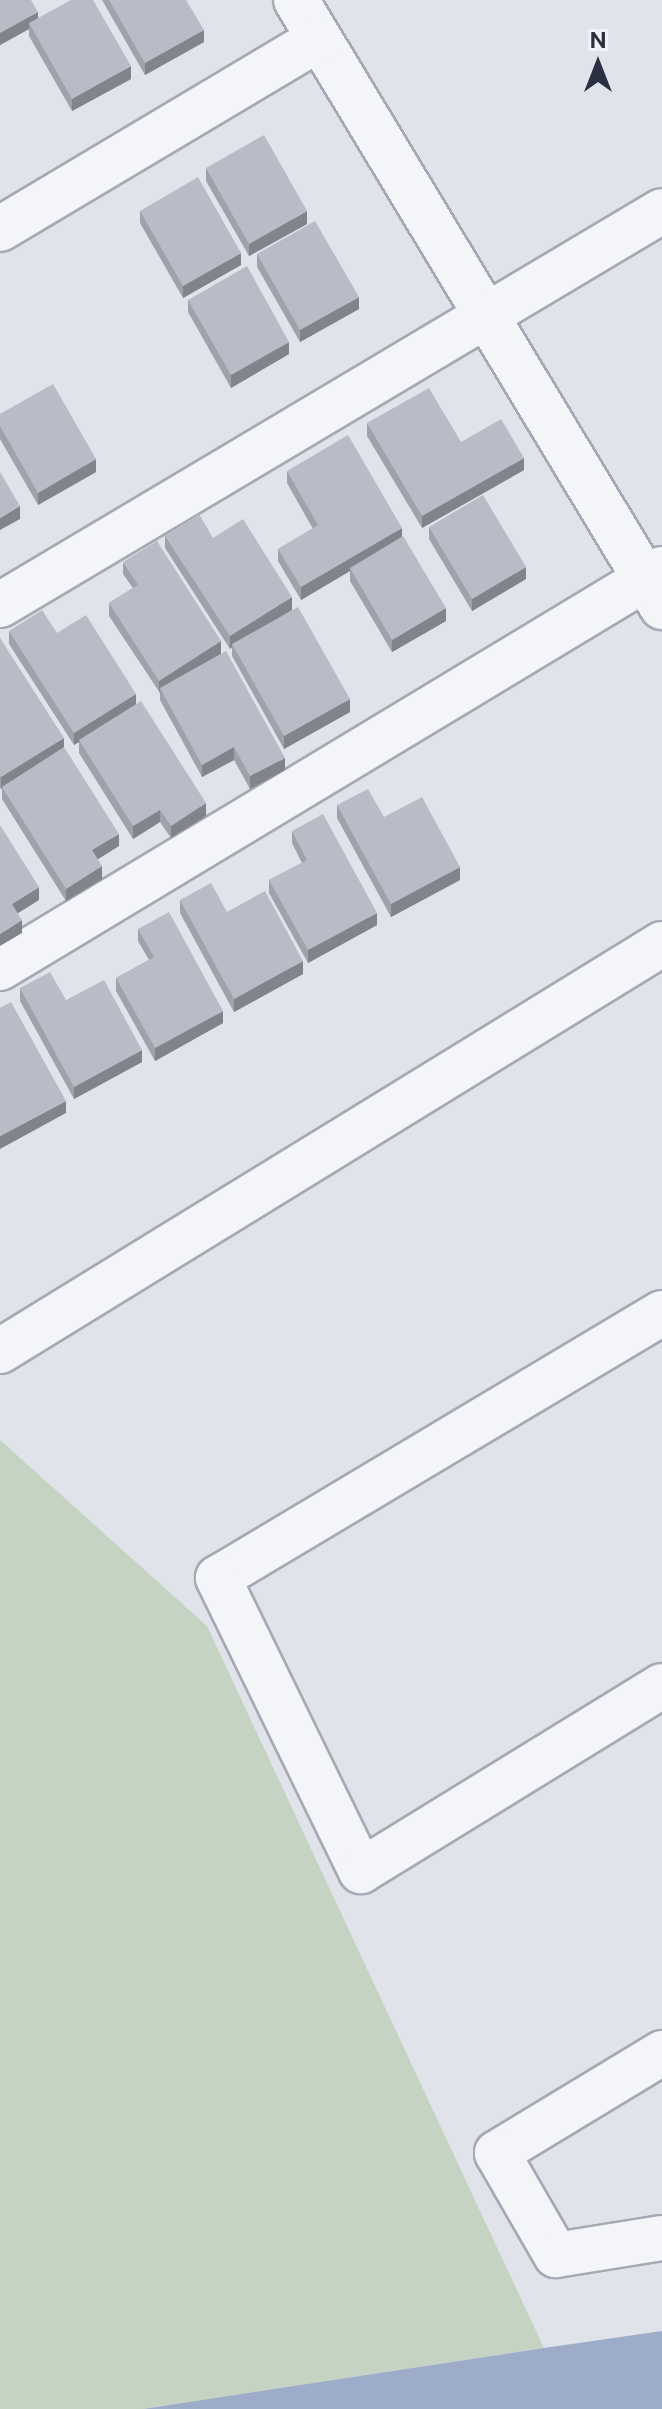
<!DOCTYPE html>
<style>
body{margin:0}
#map{position:relative;width:662px;height:2409px;overflow:hidden;background:#e1e3ea;font-family:"Public Sans",sans-serif}
div>[style]{position:absolute}
.green>*{inset:0;background:#c4d3c2}
.water>*{inset:0;background:#9dacc9}
.roads{filter:drop-shadow(2px 0 #a6a9b4) drop-shadow(-2px 0 #a6a9b4) drop-shadow(0 2px #a6a9b4) drop-shadow(0 -2px #a6a9b4)}
.minor>*{height:44px;margin:-22px;padding:0 22px;transform-origin:22px;border-radius:22px;background:#f4f5f8}
.wall>*{inset:0;background:#9ea2aa}
.shaded-wall>*{inset:0;background:#81848b}
.building>*{inset:0;background:#b8bcc6}
span{translate:-50% -50%;white-space:nowrap;text-align:center;line-height:1.15;-webkit-text-stroke:6px #f1f3f7;paint-order:stroke}
.north{position:absolute;left:558px;top:24px;width:80px;height:80px;-webkit-text-stroke:6px #f1f3f7;paint-order:stroke;rotate:0deg;font-size:22px;font-weight:700;line-height:32px;text-align:center;color:#2a2f41}
.north::after{content:'';display:block;margin:auto;width:28px;height:36px;background:#2a2f41;clip-path:polygon(50% 0,100% 100%,50% 72%,0 100%)}
</style>
<div id="map">
<div class="green">
<i style="clip-path:polygon(0 1440px,207px 1626px,544px 2348px,143px 2409px,0 2409px)"></i>
</div>
<div class="water">
<i style="clip-path:polygon(662px 2331px,662px 2409px,143px 2409px,544px 2348px)"></i>
</div>
<div class="roads">
<div class="minor">
<i style="left:296px;top:0;width:709px;rotate:58.91deg"></i>
<i style="left:0;top:229px;width:371px;rotate:-30.8deg"></i>
<i style="left:0;top:605px;width:770px;rotate:-30.76deg"></i>
<i style="left:0;top:968px;width:773px;rotate:-31.08deg"></i>
<i style="left:662px;top:1313px;width:517px;rotate:149.17deg"></i>
<i style="left:218px;top:1578px;width:326px;rotate:64deg"></i>
<i style="left:361px;top:1871px;width:353px;rotate:-31.6deg"></i>
<i style="left:0;top:1351px;width:777px;rotate:-31.58deg"></i>
<i style="left:662px;top:2053px;width:193px;rotate:148.8deg"></i>
<i style="left:497px;top:2153px;width:118px;rotate:60deg"></i>
<i style="left:556px;top:2255px;width:107px;rotate:-9.1deg"></i>
</div>
</div>
<div class="wall">
<i style="clip-path:polygon(0 0,38px 18px,131px 79px,72px 111px,29px 36px,29px 29px,0 45px)"></i>
<i style="clip-path:polygon(102px 0,186px 0,204px 42px,145px 75px)"></i>
<i style="clip-path:polygon(206px 168px,307px 224px,249px 256px,206px 181px)"></i>
<i style="clip-path:polygon(140px 211px,241px 265px,183px 298px,140px 223px)"></i>
<i style="clip-path:polygon(257px 254px,359px 309px,300px 342px,257px 267px)"></i>
<i style="clip-path:polygon(188px 300px,289px 354px,231px 388px,188px 312px)"></i>
<i style="clip-path:polygon(0 414px,96px 472px,38px 505px,0 439px)"></i>
<i style="clip-path:polygon(367px 423px,461px 442px,524px 470px,422px 528px,367px 436px)"></i>
<i style="clip-path:polygon(287px 471px,402px 537px,446px 621px,392px 652px,350px 581px,350px 571px,301px 600px,278px 561px,278px 549px,313px 529px,287px 483px)"></i>
<i style="clip-path:polygon(429px 527px,526px 579px,472px 611px,429px 539px)"></i>
<i style="clip-path:polygon(165px 536px,213px 538px,292px 610px,278px 618px,350px 712px,284px 749px,232px 656px,232px 647px,230px 649px,165px 548px)"></i>
<i style="clip-path:polygon(123px 562px,221px 654px,285px 770px,250px 789px,234px 760px,202px 777px,160px 700px,160px 693px,109px 616px,109px 603px,133px 588px,123px 574px)"></i>
<i style="clip-path:polygon(9px 631px,57px 633px,136px 704px,206px 816px,171px 838px,160px 822px,133px 839px,79px 753px,79px 742px,74px 745px,9px 644px)"></i>
<i style="clip-path:polygon(0 638px,119px 846px,97px 859px,102px 879px,66px 901px,2px 799px,2px 789px,0 788px)"></i>
<i style="clip-path:polygon(337px 805px,460px 880px,391px 917px,337px 818px)"></i>
<i style="clip-path:polygon(292px 831px,377px 925px,308px 963px,269px 893px,269px 880px,302px 863px,292px 843px)"></i>
<i style="clip-path:polygon(180px 900px,227px 912px,303px 974px,234px 1012px,180px 913px)"></i>
<i style="clip-path:polygon(138px 929px,223px 1023px,155px 1061px,116px 991px,116px 978px,149px 960px,138px 941px)"></i>
<i style="clip-path:polygon(20px 988px,66px 1000px,142px 1062px,74px 1099px,20px 1001px)"></i>
</div>
<div class="shaded-wall">
<i style="clip-path:polygon(38px 12px,38px 24px,29px 23px,29px 29px,0 45px,0 33px)"></i>
<i style="clip-path:polygon(204px 30px,204px 42px,145px 75px,145px 63px)"></i>
<i style="clip-path:polygon(131px 66px,131px 79px,72px 111px,72px 99px)"></i>
<i style="clip-path:polygon(307px 211px,307px 224px,249px 256px,249px 244px)"></i>
<i style="clip-path:polygon(241px 253px,241px 265px,183px 298px,183px 286px)"></i>
<i style="clip-path:polygon(359px 297px,359px 309px,300px 342px,300px 330px)"></i>
<i style="clip-path:polygon(289px 342px,289px 354px,231px 388px,231px 375px)"></i>
<i style="clip-path:polygon(524px 458px,524px 470px,422px 528px,422px 516px)"></i>
<i style="clip-path:polygon(96px 459px,96px 472px,38px 505px,38px 493px)"></i>
<i style="clip-path:polygon(20px 506px,20px 519px,0 530px,0 518px)"></i>
<i style="clip-path:polygon(402px 528px,402px 541px,350px 568px,350px 571px,301px 600px,301px 587px)"></i>
<i style="clip-path:polygon(526px 567px,526px 579px,472px 611px,472px 599px)"></i>
<i style="clip-path:polygon(292px 597px,292px 610px,234px 646px,232px 644px,232px 647px,230px 649px,230px 636px)"></i>
<i style="clip-path:polygon(446px 608px,446px 621px,392px 652px,392px 640px)"></i>
<i style="clip-path:polygon(221px 641px,221px 654px,160px 688px,159px 694px,159px 681px)"></i>
<i style="clip-path:polygon(136px 694px,136px 706px,74px 745px,74px 733px)"></i>
<i style="clip-path:polygon(350px 699px,350px 712px,284px 749px,284px 736px)"></i>
<i style="clip-path:polygon(64px 738px,64px 750px,2px 787px,1px 790px,1px 777px)"></i>
<i style="clip-path:polygon(234px 747px,234px 760px,202px 777px,202px 765px)"></i>
<i style="clip-path:polygon(285px 758px,285px 770px,250px 789px,250px 776px)"></i>
<i style="clip-path:polygon(206px 803px,206px 816px,171px 838px,171px 826px)"></i>
<i style="clip-path:polygon(160px 810px,160px 822px,133px 839px,133px 826px)"></i>
<i style="clip-path:polygon(119px 834px,119px 846px,92px 863px,92px 850px)"></i>
<i style="clip-path:polygon(102px 866px,102px 879px,66px 901px,66px 889px)"></i>
<i style="clip-path:polygon(460px 867px,460px 880px,391px 917px,391px 904px)"></i>
<i style="clip-path:polygon(39px 887px,39px 900px,12px 917px,12px 904px)"></i>
<i style="clip-path:polygon(377px 913px,377px 925px,308px 963px,308px 950px)"></i>
<i style="clip-path:polygon(22px 920px,22px 933px,0 946px,0 934px)"></i>
<i style="clip-path:polygon(303px 961px,303px 974px,234px 1012px,234px 999px)"></i>
<i style="clip-path:polygon(223px 1011px,223px 1023px,155px 1061px,155px 1048px)"></i>
<i style="clip-path:polygon(142px 1050px,142px 1062px,74px 1099px,74px 1087px)"></i>
<i style="clip-path:polygon(66px 1101px,66px 1113px,0 1149px,0 1136px)"></i>
</div>
<div class="building">
<i style="clip-path:polygon(0 0,31px 0,38px 12px,0 33px)"></i>
<i style="clip-path:polygon(71px 0,93px 0,131px 66px,72px 99px,29px 23px)"></i>
<i style="clip-path:polygon(109px 0,186px 0,204px 30px,145px 63px)"></i>
<i style="clip-path:polygon(264px 135px,307px 211px,249px 244px,206px 168px)"></i>
<i style="clip-path:polygon(198px 177px,241px 253px,183px 286px,140px 211px)"></i>
<i style="clip-path:polygon(315px 221px,359px 297px,300px 330px,257px 254px)"></i>
<i style="clip-path:polygon(247px 266px,289px 342px,231px 375px,188px 300px)"></i>
<i style="clip-path:polygon(53px 384px,96px 459px,38px 493px,0 426px,0 414px)"></i>
<i style="clip-path:polygon(429px 388px,461px 442px,501px 419px,524px 458px,422px 516px,367px 423px)"></i>
<i style="clip-path:polygon(348px 435px,402px 528px,301px 587px,278px 549px,318px 525px,287px 471px)"></i>
<i style="clip-path:polygon(0 472px,20px 506px,0 518px)"></i>
<i style="clip-path:polygon(483px 495px,526px 567px,472px 599px,429px 527px)"></i>
<i style="clip-path:polygon(199px 514px,213px 538px,243px 519px,292px 597px,230px 636px,165px 536px)"></i>
<i style="clip-path:polygon(403px 536px,446px 608px,392px 640px,350px 568px)"></i>
<i style="clip-path:polygon(157px 541px,221px 641px,159px 681px,109px 603px,138px 585px,123px 562px)"></i>
<i style="clip-path:polygon(298px 607px,350px 699px,284px 736px,232px 644px)"></i>
<i style="clip-path:polygon(42px 610px,57px 633px,86px 615px,136px 694px,74px 733px,9px 631px)"></i>
<i style="clip-path:polygon(0 638px,64px 738px,1px 777px,0 775px)"></i>
<i style="clip-path:polygon(226px 651px,285px 758px,250px 776px,234px 747px,202px 765px,160px 688px)"></i>
<i style="clip-path:polygon(141px 701px,206px 803px,171px 826px,160px 810px,133px 826px,79px 740px)"></i>
<i style="clip-path:polygon(64px 747px,119px 834px,92px 850px,102px 866px,66px 889px,2px 787px)"></i>
<i style="clip-path:polygon(368px 789px,384px 817px,422px 797px,460px 867px,391px 904px,337px 805px)"></i>
<i style="clip-path:polygon(323px 814px,377px 913px,308px 950px,269px 880px,307px 860px,292px 831px)"></i>
<i style="clip-path:polygon(0 825px,39px 887px,12px 904px,22px 920px,0 934px)"></i>
<i style="clip-path:polygon(211px 883px,227px 912px,265px 891px,303px 961px,234px 999px,180px 900px)"></i>
<i style="clip-path:polygon(169px 912px,223px 1011px,155px 1048px,116px 978px,154px 957px,138px 929px)"></i>
<i style="clip-path:polygon(50px 972px,66px 1000px,104px 980px,142px 1050px,74px 1087px,20px 988px)"></i>
<i style="clip-path:polygon(11px 1002px,66px 1101px,0 1136px,0 1008px)"></i>
</div>
<div class="north">N</div>
</div>
